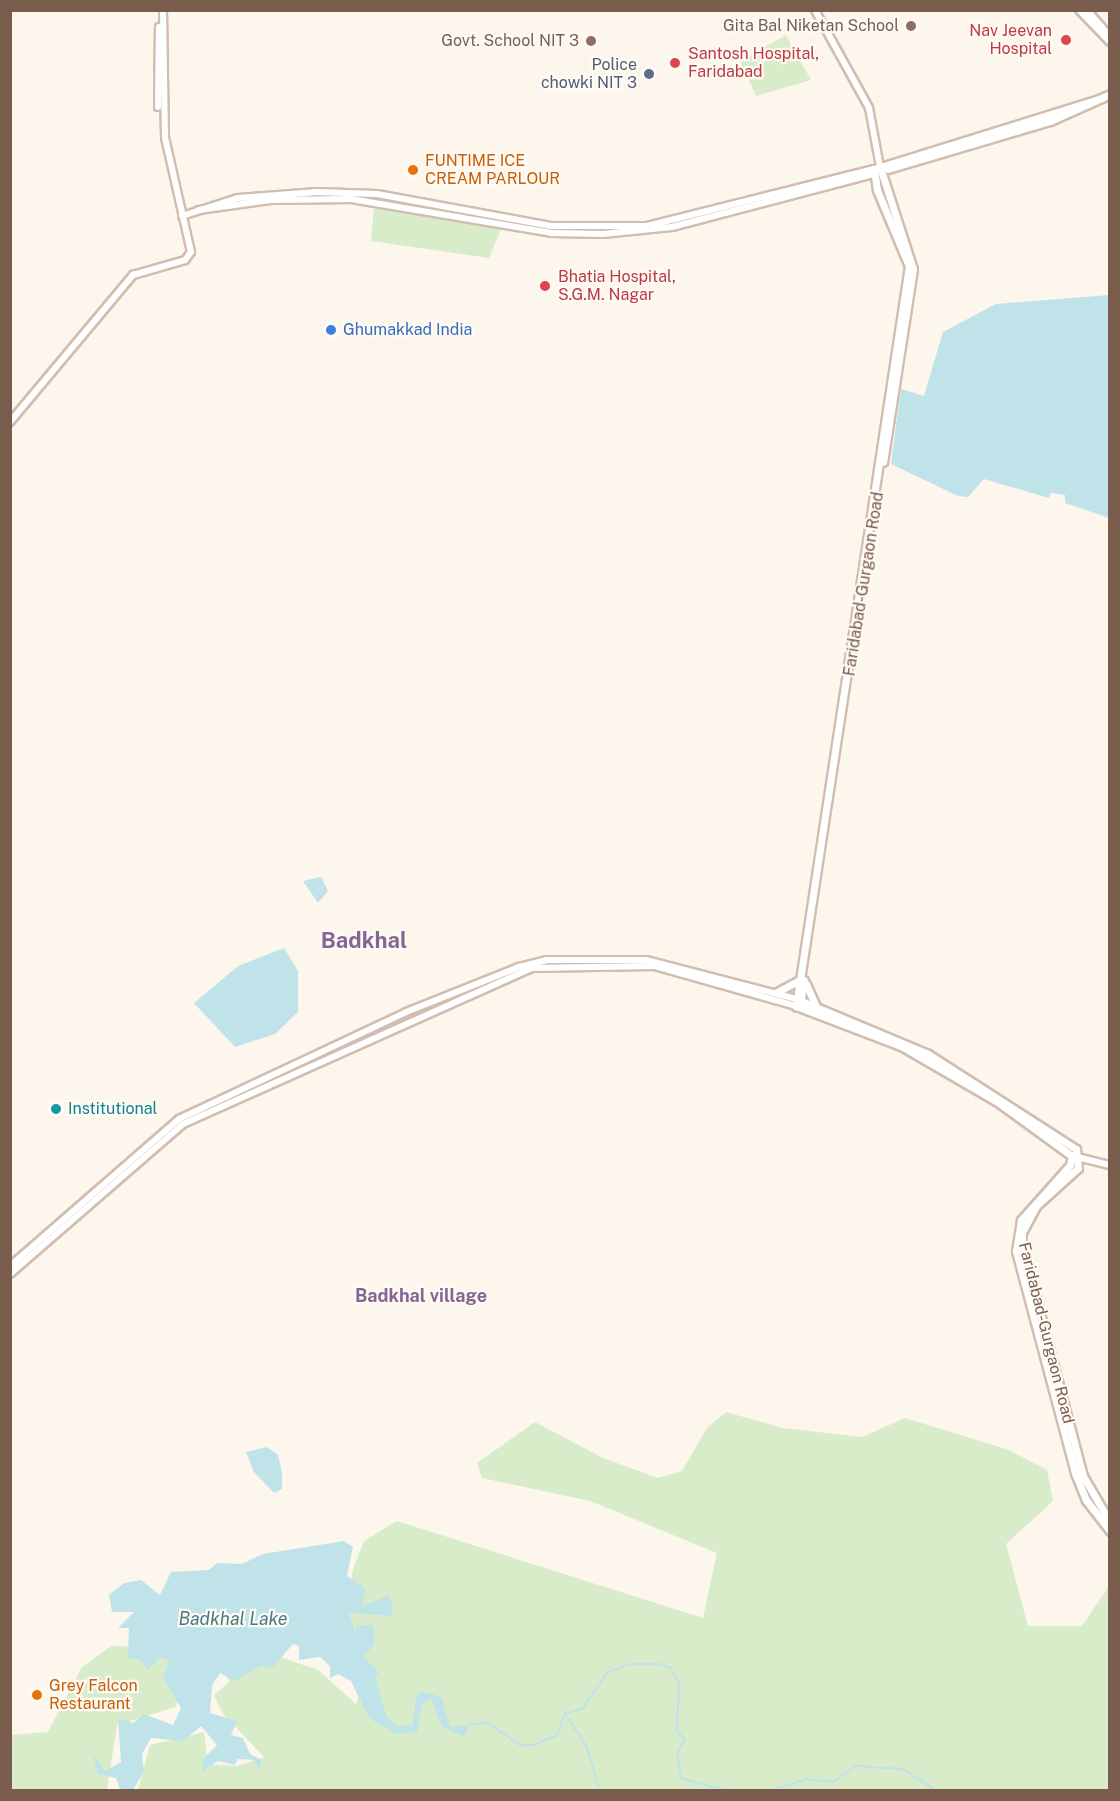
<!DOCTYPE html>
<style>
body{margin:0}
#map{position:relative;width:1120px;height:1801px;overflow:hidden;background:#fdf6ec;font-family:"Public Sans",sans-serif}
div>[style]{position:absolute}
.green>*{inset:0;background:#d8ecc9}
.water>*{inset:0;background:#bfe3e8}
.stream>*{height:1.5px;margin:-0.75px;padding:0 0.75px;transform-origin:0.75px;border-radius:0.75px;background:#bfe3e8}
.roads{filter:drop-shadow(2px 0 #d1beb0) drop-shadow(-2px 0 #d1beb0) drop-shadow(0 2px #d1beb0) drop-shadow(0 -2px #d1beb0)}
.tertiary>*{height:6px;margin:-3px;padding:0 3px;transform-origin:3px;border-radius:3px;background:#fff}
.secondary>*{height:7px;margin:-3.5px;padding:0 3.5px;transform-origin:3.5px;border-radius:3.5px;background:#fff}
.dots>*{width:16px;height:16px;translate:-50% -50%;box-sizing:border-box;border:3px solid #fffaf3;border-radius:50%}
span{translate:-50% -50%;white-space:nowrap;text-align:center;line-height:1.15;-webkit-text-stroke:4.5px #fffaf3;paint-order:stroke}
.education-label{font-size:16px;color:#785e54}
.right{translate:-100% -50%;text-align:right}
.health-label{font-size:16px;color:#be3a42}
.left{translate:0 -50%;text-align:left}
.service-label{font-size:16px;color:#4e5e75}
.food-label{font-size:16px;color:#c56008}
.shop-label{font-size:16px;color:#366cbe}
.street-label{font-size:16px;color:#7a5c4d}
.culture-label{font-size:16px;color:#0d838f}
.neighbourhood-label{font-size:18px;color:#846695;font-weight:700}
.water-label{font-size:18px;color:#437c86;font-style:italic}
.district-label{font-size:22px;color:#846695;font-weight:700}
.frame{position:absolute;inset:0;border:12px solid #7a5c4d;pointer-events:none}
</style>
<div id="map">
<div class="green">
<i style="clip-path:polygon(786px 35px,811px 80px,756px 96px,740px 61px)"></i>
<i style="clip-path:polygon(374px 208px,501px 229px,489px 258px,371px 241px)"></i>
<i style="clip-path:polygon(726px 1412px,783px 1428px,862px 1437px,905px 1418px,1009px 1450px,1047px 1470px,1053px 1501px,1006px 1544px,1028px 1626px,1082px 1626px,1109px 1586px,1109px 1790px,138px 1790px,150px 1745px,204px 1732px,208px 1764px,237px 1766px,264px 1757px,223px 1714px,214px 1695px,229px 1682px,214px 1644px,263px 1651px,318px 1670px,356px 1704px,362px 1686px,345px 1623px,353px 1569px,364px 1541px,397px 1521px,703px 1618px,717px 1553px,590px 1501px,482px 1478px,477px 1463px,535px 1422px,603px 1458px,658px 1478px,682px 1471px,707px 1428px)"></i>
<i style="clip-path:polygon(111px 1646px,170px 1647px,187px 1663px,176px 1707px,117px 1725px,107px 1790px,11px 1790px,10px 1735px,48px 1732px,82px 1667px)"></i>
</div>
<div class="water">
<i style="clip-path:polygon(1109px 295px,1109px 518px,1065px 503px,1065px 495px,1051px 493px,1049px 498px,984px 479px,968px 497px,958px 496px,891px 464px,901px 389px,924px 396px,943px 332px,996px 304px)"></i>
<i style="clip-path:polygon(321px 877px,328px 891px,318px 903px,303px 881px)"></i>
<i style="clip-path:polygon(284px 948px,298px 971px,298px 1012px,275px 1034px,235px 1047px,194px 1003px,238px 966px)"></i>
<i style="clip-path:polygon(267px 1447px,278px 1455px,282px 1472px,282px 1489px,274px 1493px,254px 1472px,246px 1452px)"></i>
<i style="clip-path:polygon(344px 1541px,353px 1547px,347px 1576px,366px 1589px,362px 1606px,388px 1596px,392px 1603px,392px 1616px,349px 1613px,355px 1633px,357px 1626px,373px 1625px,375px 1644px,363px 1656px,379px 1673px,375px 1675px,386px 1716px,398px 1727px,413px 1725px,416px 1697px,422px 1691px,441px 1697px,450px 1727px,469px 1725px,464px 1737px,442px 1727px,431px 1699px,422px 1704px,417px 1732px,396px 1734px,369px 1718px,351px 1681px,338px 1674px,330px 1678px,330px 1666px,320px 1657px,299px 1660px,299px 1646px,293px 1644px,272px 1668px,261px 1666px,235px 1681px,220px 1673px,212px 1685px,210px 1713px,237px 1721px,231px 1735px,243px 1738px,250px 1754px,261px 1760px,260px 1771px,254px 1760px,238px 1759px,235px 1765px,218px 1761px,202px 1771px,204px 1758px,217px 1745px,201px 1726px,183px 1741px,151px 1738px,142px 1754px,144px 1771px,133px 1790px,120px 1790px,116px 1778px,98px 1774px,93px 1754px,105px 1771px,121px 1762px,118px 1718px,133px 1723px,144px 1714px,173px 1725px,181px 1708px,163px 1678px,169px 1660px,160px 1657px,148px 1670px,139px 1659px,128px 1659px,129px 1628px,118px 1628px,134px 1612px,112px 1612px,109px 1595px,124px 1583px,141px 1580px,160px 1595px,171px 1572px,209px 1570px,217px 1563px,242px 1564px,263px 1554px)"></i>
</div>
<div class="stream">
<i style="left:566px;top:1715px;width:37px;rotate:56deg"></i>
<i style="left:587px;top:1746px;width:46px;rotate:73.5deg"></i>
<i style="left:469px;top:1725px;width:18px;rotate:-9deg"></i>
<i style="left:487px;top:1722px;width:40px;rotate:34.9deg"></i>
<i style="left:520px;top:1745px;width:13px"></i>
<i style="left:533px;top:1745px;width:26px;rotate:-21deg"></i>
<i style="left:557px;top:1736px;width:23px;rotate:-70deg"></i>
<i style="left:565px;top:1714px;width:19px;rotate:-18deg"></i>
<i style="left:583px;top:1708px;width:42px;rotate:-55.6deg"></i>
<i style="left:607px;top:1673px;width:24px;rotate:-22deg"></i>
<i style="left:629px;top:1664px;width:31px"></i>
<i style="left:660px;top:1664px;width:12px;rotate:20deg"></i>
<i style="left:671px;top:1668px;width:18px;rotate:61deg"></i>
<i style="left:680px;top:1684px;width:46px;rotate:93.7deg"></i>
<i style="left:677px;top:1730px;width:13px;rotate:51deg"></i>
<i style="left:685px;top:1740px;width:15px;rotate:118deg"></i>
<i style="left:678px;top:1753px;width:25px;rotate:83deg"></i>
<i style="left:681px;top:1778px;width:46px;rotate:15.3deg"></i>
<i style="left:754px;top:1790px;width:18px"></i>
<i style="left:773px;top:1790px;width:35px;rotate:-18deg"></i>
<i style="left:806px;top:1779px;width:27px;rotate:6deg"></i>
<i style="left:833px;top:1782px;width:28px;rotate:-35deg"></i>
<i style="left:856px;top:1766px;width:47px;rotate:3.7deg"></i>
<i style="left:903px;top:1769px;width:38px;rotate:33deg"></i>
<i style="left:936px;top:1790px;width:13px"></i>
</div>
<div class="roads">
<div class="tertiary">
<i style="left:815px;top:10px;width:112px;rotate:61.1deg"></i>
<i style="left:869px;top:108px;width:60px;rotate:79.4deg"></i>
<i style="left:1079px;top:10px;width:45px;rotate:45.9deg"></i>
<i style="left:1087px;top:10px;width:35px;rotate:49deg"></i>
<i style="left:158px;top:107px;width:80px;rotate:-89.3deg"></i>
<i style="left:199px;top:210px;width:72px;rotate:-8deg"></i>
<i style="left:270px;top:200px;width:81px;rotate:-0.7deg"></i>
<i style="left:351px;top:199px;width:203px;rotate:9.6deg"></i>
<i style="left:551px;top:233px;width:52px;rotate:1.1deg"></i>
<i style="left:603px;top:234px;width:69px;rotate:-5.8deg"></i>
<i style="left:672px;top:227px;width:209px;rotate:-14.7deg"></i>
<i style="left:182px;top:216px;width:59px;rotate:-17.8deg"></i>
<i style="left:238px;top:198px;width:79px;rotate:-4.3deg"></i>
<i style="left:317px;top:192px;width:60px;rotate:1.9deg"></i>
<i style="left:377px;top:194px;width:177px;rotate:10.4deg"></i>
<i style="left:551px;top:226px;width:96px"></i>
<i style="left:647px;top:226px;width:234px;rotate:-14.1deg"></i>
<i style="left:10px;top:422px;width:192px;rotate:-50.1deg"></i>
<i style="left:133px;top:275px;width:54px;rotate:-16.1deg"></i>
<i style="left:185px;top:260px;width:10px;rotate:-53deg"></i>
<i style="left:191px;top:252px;width:117px;rotate:-102.8deg"></i>
<i style="left:165px;top:138px;width:128px;rotate:-90.9deg"></i>
<i style="left:1073px;top:1156px;width:38px;rotate:14deg"></i>
<i style="left:10px;top:1266px;width:224px;rotate:-41deg"></i>
<i style="left:179px;top:1119px;width:251px;rotate:-25.2deg"></i>
<i style="left:406px;top:1012px;width:122px;rotate:-21.7deg"></i>
<i style="left:519px;top:967px;width:29px;rotate:-14deg"></i>
<i style="left:547px;top:960px;width:99px"></i>
<i style="left:646px;top:960px;width:156px;rotate:14.5deg"></i>
<i style="left:10px;top:1274px;width:229px;rotate:-40.9deg"></i>
<i style="left:183px;top:1124px;width:381px;rotate:-24.1deg"></i>
<i style="left:531px;top:968px;width:124px;rotate:-0.9deg"></i>
<i style="left:655px;top:966px;width:147px;rotate:15.8deg"></i>
</div>
<div class="secondary">
<i style="left:1102px;top:98px;width:239px;rotate:162.7deg"></i>
<i style="left:874px;top:169px;width:21px;rotate:82deg"></i>
<i style="left:877px;top:190px;width:82px;rotate:67.2deg"></i>
<i style="left:909px;top:266px;width:749px;rotate:98.68deg"></i>
<i style="left:796px;top:1006px;width:112px;rotate:20.9deg"></i>
<i style="left:901px;top:1046px;width:110px;rotate:30.1deg"></i>
<i style="left:996px;top:1101px;width:94px;rotate:35.9deg"></i>
<i style="left:1072px;top:1156px;width:9px;rotate:103deg"></i>
<i style="left:1070px;top:1165px;width:74px;rotate:131.7deg"></i>
<i style="left:1021px;top:1220px;width:31px;rotate:99deg"></i>
<i style="left:1016px;top:1251px;width:230px;rotate:75.1deg"></i>
<i style="left:1075px;top:1473px;width:29px;rotate:68deg"></i>
<i style="left:1086px;top:1500px;width:39px;rotate:52deg"></i>
<i style="left:880px;top:167px;width:107px;rotate:72.1deg"></i>
<i style="left:913px;top:269px;width:195px;rotate:98.8deg"></i>
<i style="left:888px;top:169px;width:169px;rotate:-16.5deg"></i>
<i style="left:1050px;top:121px;width:66px;rotate:-24.2deg"></i>
<i style="left:806px;top:984px;width:24px;rotate:66deg"></i>
<i style="left:777px;top:992px;width:26px;rotate:-28deg"></i>
<i style="left:799px;top:1000px;width:140px;rotate:22.7deg"></i>
<i style="left:928px;top:1054px;width:176px;rotate:32.7deg"></i>
<i style="left:1076px;top:1149px;width:19px;rotate:84deg"></i>
<i style="left:1078px;top:1168px;width:57px;rotate:137.9deg"></i>
<i style="left:1036px;top:1206px;width:30px;rotate:118deg"></i>
<i style="left:1022px;top:1232px;width:13px;rotate:90deg"></i>
<i style="left:1022px;top:1245px;width:239px;rotate:75.2deg"></i>
<i style="left:1083px;top:1476px;width:53px;rotate:59.6deg"></i>
<i style="left:800px;top:1004px;width:24px;rotate:-81deg"></i>
</div>
</div>
<div class="dots">
<i style="left:911px;top:26px;background:#8d6e63"></i>
<i style="left:1066px;top:40px;background:#e0444e"></i>
<i style="left:591px;top:41px;background:#8d6e63"></i>
<i style="left:675px;top:63px;background:#e0444e"></i>
<i style="left:649px;top:74px;background:#5c6f8a"></i>
<i style="left:413px;top:170px;background:#e8710a"></i>
<i style="left:545px;top:286px;background:#e0444e"></i>
<i style="left:331px;top:330px;background:#3f7fe0"></i>
<i style="left:56px;top:1109px;background:#0f9aa8"></i>
<i style="left:37px;top:1695px;background:#e8710a"></i>
</div>
<div class="education-label">
<span class="right" style="left:899px;top:26px">Gita Bal Niketan School</span>
<span class="right" style="left:579px;top:41px">Govt. School NIT 3</span>
</div>
<div class="health-label">
<span class="right" style="left:1052px;top:40px">Nav Jeevan<br>Hospital</span>
<span class="left" style="left:688px;top:63px">Santosh Hospital,<br>Faridabad</span>
<span class="left" style="left:558px;top:286px">Bhatia Hospital,<br>S.G.M. Nagar</span>
</div>
<div class="service-label">
<span class="right" style="left:637px;top:74px">Police<br>chowki NIT 3</span>
</div>
<div class="food-label">
<span class="left" style="left:425px;top:170px">FUNTIME ICE<br>CREAM PARLOUR</span>
<span class="left" style="left:49px;top:1695px">Grey Falcon<br>Restaurant</span>
</div>
<div class="shop-label">
<span class="left" style="left:343px;top:330px">Ghumakkad India</span>
</div>
<div class="street-label">
<span style="left:864px;top:584px;rotate:-81deg">Faridabad-Gurgaon Road</span>
<span style="left:1046px;top:1333px;rotate:76deg">Faridabad-Gurgaon Road</span>
</div>
<div class="culture-label">
<span class="left" style="left:68px;top:1109px">Institutional</span>
</div>
<div class="neighbourhood-label">
<span style="left:421px;top:1296px">Badkhal village</span>
</div>
<div class="water-label">
<span style="left:233px;top:1619px">Badkhal Lake</span>
</div>
<div class="district-label">
<span style="left:364px;top:941px">Badkhal</span>
</div>
<div class="frame"></div>
</div>
